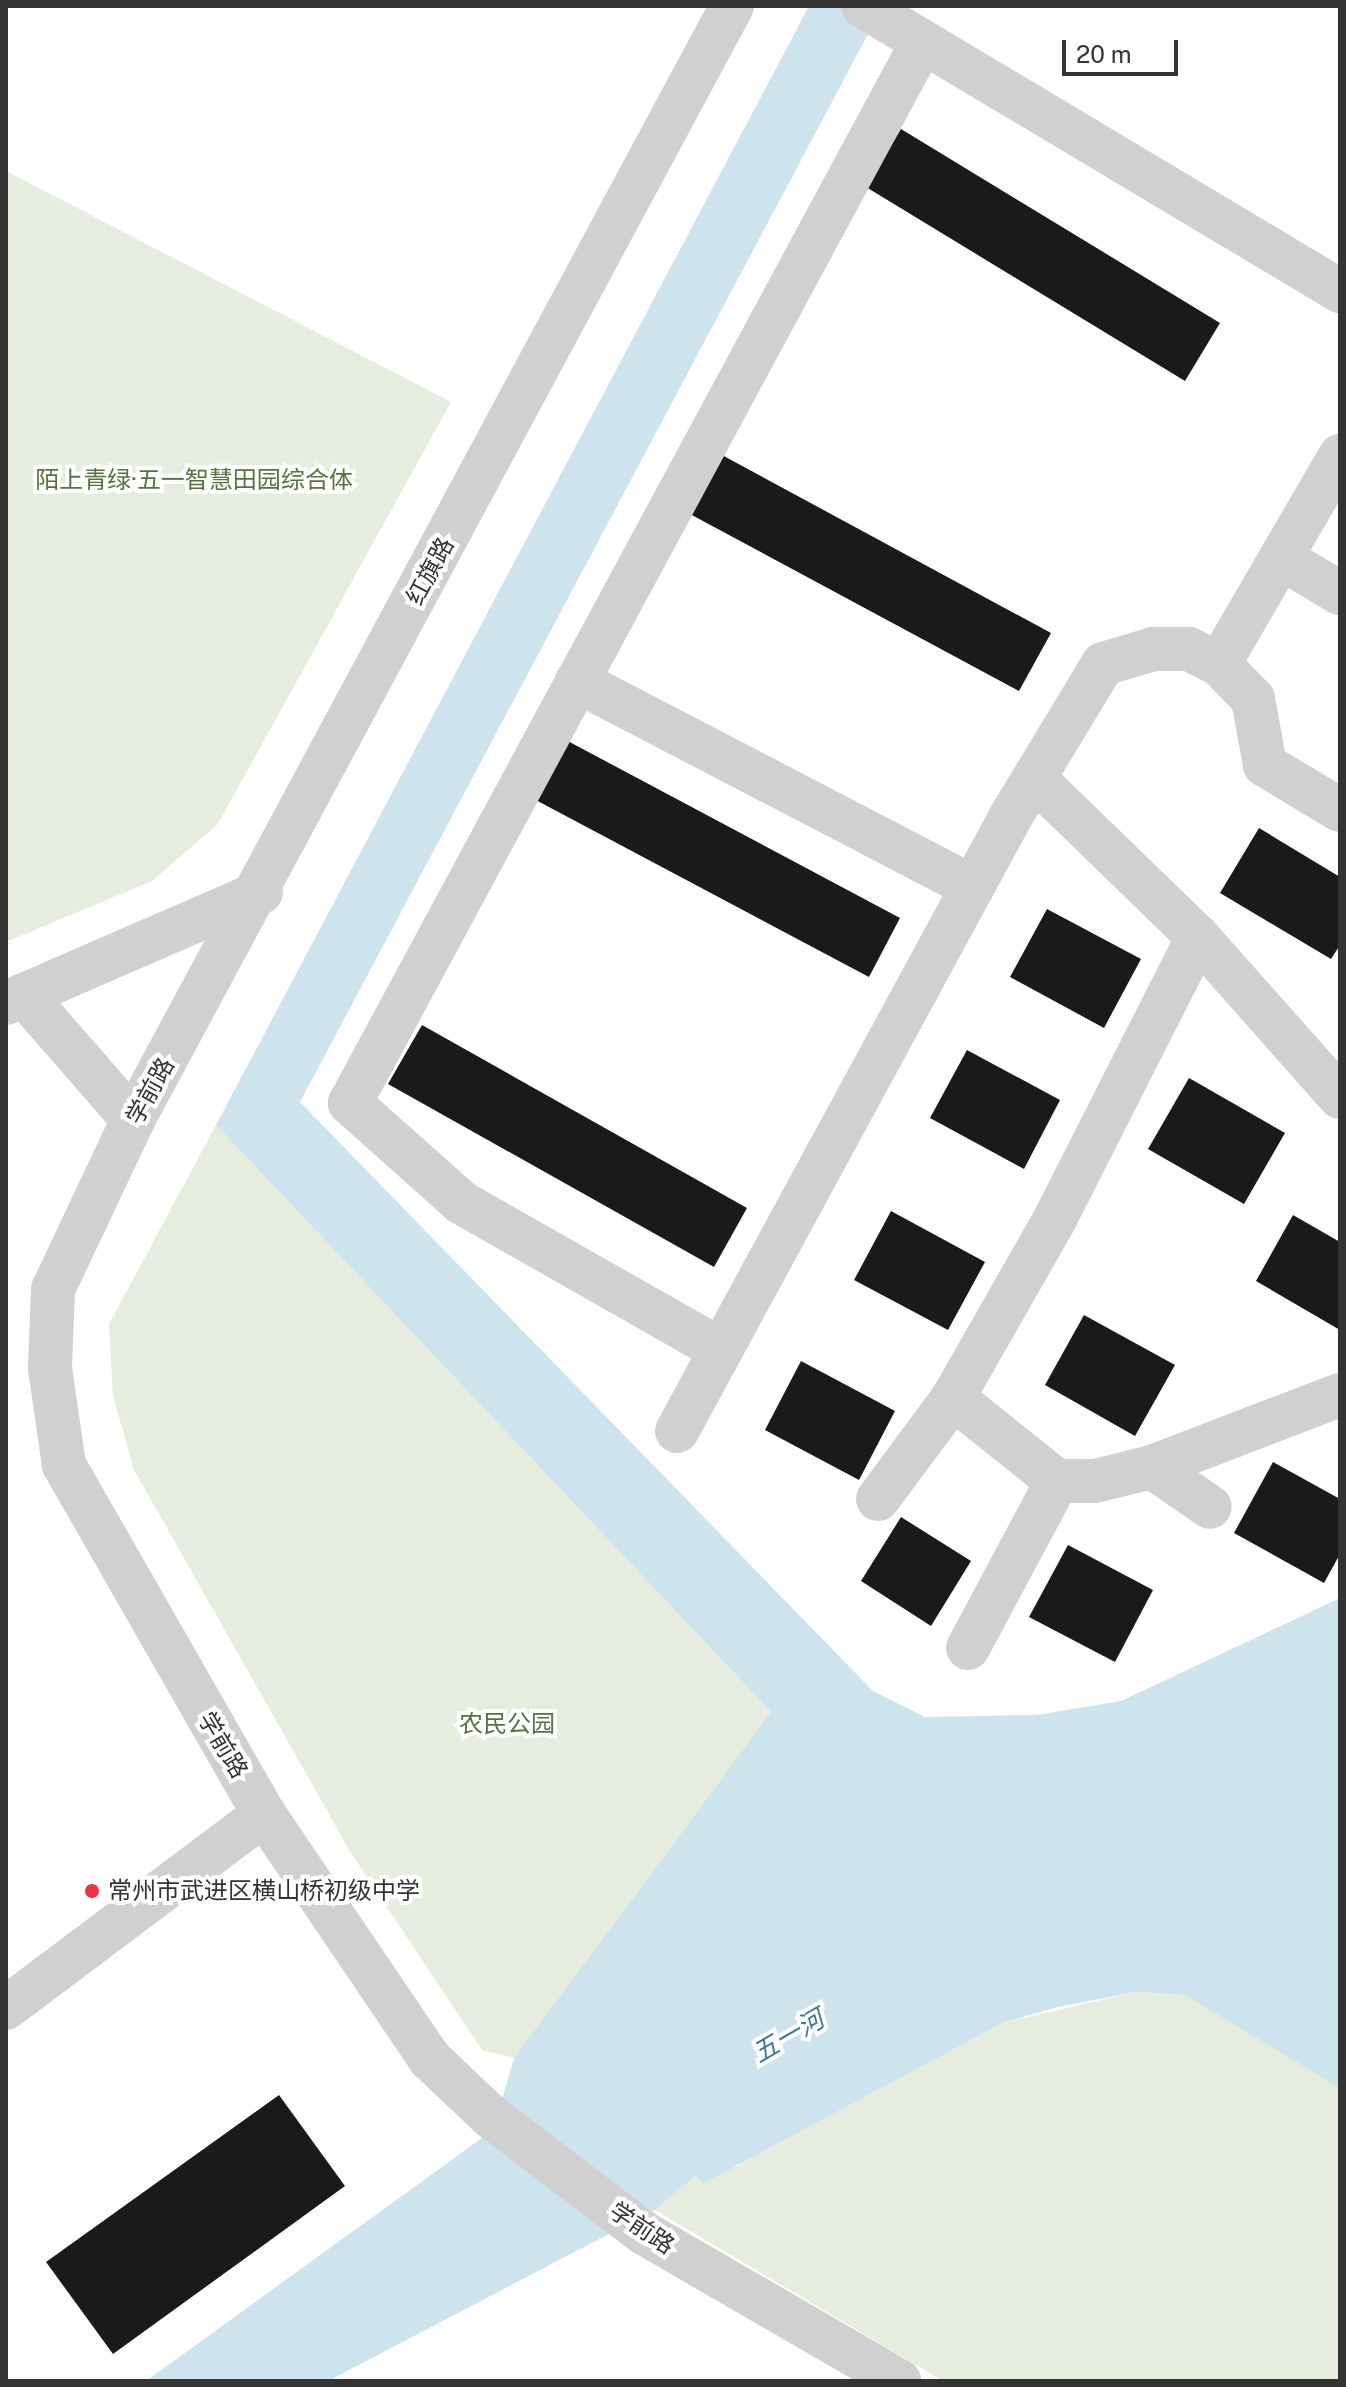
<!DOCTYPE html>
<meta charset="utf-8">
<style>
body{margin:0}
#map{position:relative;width:1346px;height:2387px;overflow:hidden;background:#fff;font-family:"Public Sans","Noto Sans SC",sans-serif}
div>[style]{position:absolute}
.green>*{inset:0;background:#e6ecde}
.water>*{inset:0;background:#cde4ef}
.building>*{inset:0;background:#1a1a1a}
.minor>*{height:44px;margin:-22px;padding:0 22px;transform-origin:22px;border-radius:22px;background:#d0d0d0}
.dots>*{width:22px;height:22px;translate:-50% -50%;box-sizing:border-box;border:4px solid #fff;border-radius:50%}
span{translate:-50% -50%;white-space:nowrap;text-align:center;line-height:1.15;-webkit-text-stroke:8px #fff;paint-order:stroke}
.park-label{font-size:24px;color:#58723d}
.street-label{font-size:24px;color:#333}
.poi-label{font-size:24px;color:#333}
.left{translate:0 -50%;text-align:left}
.water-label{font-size:26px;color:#3c7a9a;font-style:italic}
.frame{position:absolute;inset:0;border:8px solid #333;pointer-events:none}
.scale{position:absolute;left:1062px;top:40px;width:116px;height:36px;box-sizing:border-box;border:4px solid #333;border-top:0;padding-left:10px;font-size:24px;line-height:28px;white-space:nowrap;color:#333;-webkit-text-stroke:6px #fff;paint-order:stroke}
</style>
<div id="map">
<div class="green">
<i style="clip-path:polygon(6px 171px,451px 402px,218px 824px,152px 881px,6px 942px)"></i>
<i style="clip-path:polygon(216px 1125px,771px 1712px,514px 2058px,482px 2050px,351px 1853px,134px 1470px,113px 1396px,109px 1324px)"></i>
<i style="clip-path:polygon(1135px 1992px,1185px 1995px,1219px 2011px,1340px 2088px,1340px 2381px,943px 2381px,655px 2210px,696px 2176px,740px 2165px,736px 2159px,1002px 2023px)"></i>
</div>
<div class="water">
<i style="clip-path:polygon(809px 6px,883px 6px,300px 1102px,873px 1691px,925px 1717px,1036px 1715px,1121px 1701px,1340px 1598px,1340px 2088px,1185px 1995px,1135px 1992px,1058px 2007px,1002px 2023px,704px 2183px,696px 2176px,655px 2210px,328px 2381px,146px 2381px,493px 2130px,514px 2058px,771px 1712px,216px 1125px)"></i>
</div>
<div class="building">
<i style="clip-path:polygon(901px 129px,1220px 323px,1185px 381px,866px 187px)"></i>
<i style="clip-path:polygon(720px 454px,1051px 633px,1019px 691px,688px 513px)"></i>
<i style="clip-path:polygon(564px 739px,900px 918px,869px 977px,532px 798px)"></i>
<i style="clip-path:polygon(1259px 828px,1340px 877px,1340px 945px,1331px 959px,1220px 893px)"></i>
<i style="clip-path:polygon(1047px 909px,1141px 959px,1104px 1028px,1010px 977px)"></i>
<i style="clip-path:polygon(422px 1025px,747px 1208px,714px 1267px,388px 1084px)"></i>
<i style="clip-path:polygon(967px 1050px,1060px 1100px,1024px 1169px,930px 1118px)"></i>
<i style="clip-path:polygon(1189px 1078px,1285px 1133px,1244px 1204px,1148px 1149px)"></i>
<i style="clip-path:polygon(891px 1211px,985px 1262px,948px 1330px,854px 1280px)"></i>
<i style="clip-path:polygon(1293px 1215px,1340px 1242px,1340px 1330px,1256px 1281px)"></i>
<i style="clip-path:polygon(1084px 1315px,1175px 1365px,1135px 1436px,1045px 1385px)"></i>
<i style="clip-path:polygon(801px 1361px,895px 1411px,859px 1480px,765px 1430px)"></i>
<i style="clip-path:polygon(1273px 1462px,1340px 1499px,1340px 1554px,1324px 1583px,1234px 1533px)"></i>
<i style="clip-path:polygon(901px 1517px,971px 1561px,931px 1626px,861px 1581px)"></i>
<i style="clip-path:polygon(1068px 1545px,1153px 1590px,1115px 1662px,1029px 1617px)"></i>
<i style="clip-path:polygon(279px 2095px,345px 2186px,113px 2354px,46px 2262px)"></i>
</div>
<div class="minor">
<i style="left:732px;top:6px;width:1265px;rotate:118.27deg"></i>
<i style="left:133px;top:1120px;width:187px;rotate:115.3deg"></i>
<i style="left:53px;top:1289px;width:79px;rotate:92.2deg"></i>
<i style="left:50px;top:1368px;width:98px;rotate:81.8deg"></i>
<i style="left:64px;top:1465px;width:402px;rotate:60.2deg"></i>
<i style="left:264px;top:1814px;width:296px;rotate:55.9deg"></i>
<i style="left:430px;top:2059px;width:83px;rotate:43.5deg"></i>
<i style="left:490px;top:2116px;width:193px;rotate:37.2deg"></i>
<i style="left:644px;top:2233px;width:295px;rotate:30.1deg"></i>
<i style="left:863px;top:6px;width:556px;rotate:30.86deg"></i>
<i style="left:1281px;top:558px;width:69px;rotate:30.7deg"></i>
<i style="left:1219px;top:664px;width:241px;rotate:-59.8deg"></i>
<i style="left:577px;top:681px;width:446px;rotate:27.5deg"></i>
<i style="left:1038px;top:782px;width:223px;rotate:44.1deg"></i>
<i style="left:1198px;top:937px;width:214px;rotate:48.4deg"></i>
<i style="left:1198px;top:937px;width:316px;rotate:116.9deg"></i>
<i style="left:1055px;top:1219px;width:206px;rotate:119.7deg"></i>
<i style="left:953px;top:1398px;width:133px;rotate:38.6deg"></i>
<i style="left:1057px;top:1481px;width:38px"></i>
<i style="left:1095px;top:1481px;width:59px;rotate:-13.8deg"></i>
<i style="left:1152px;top:1467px;width:201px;rotate:-21deg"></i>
<i style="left:24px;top:995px;width:166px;rotate:48.9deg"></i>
<i style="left:6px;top:1003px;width:278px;rotate:-23.5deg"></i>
<i style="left:721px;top:1350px;width:299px;rotate:-150.4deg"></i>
<i style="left:461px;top:1202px;width:149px;rotate:-138.3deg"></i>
<i style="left:350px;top:1103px;width:1204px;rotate:-61.65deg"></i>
<i style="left:677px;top:1431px;width:700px;rotate:-61.49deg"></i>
<i style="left:1011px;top:816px;width:178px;rotate:-58.8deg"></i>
<i style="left:1103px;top:664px;width:52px;rotate:-16.7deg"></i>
<i style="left:1153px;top:649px;width:36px"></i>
<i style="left:1189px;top:649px;width:34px;rotate:27deg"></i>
<i style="left:1219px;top:664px;width:49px;rotate:45.8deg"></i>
<i style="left:1253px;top:699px;width:67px;rotate:79.7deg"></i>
<i style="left:1265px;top:765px;width:87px;rotate:31deg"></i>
<i style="left:1152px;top:1467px;width:70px;rotate:34.6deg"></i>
<i style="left:878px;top:1499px;width:126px;rotate:-53.4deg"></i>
<i style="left:968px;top:1648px;width:189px;rotate:-61.9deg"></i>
<i style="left:6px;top:2008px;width:323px;rotate:-36.9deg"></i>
</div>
<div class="dots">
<i style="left:92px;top:1891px;background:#ed3248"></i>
</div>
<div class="park-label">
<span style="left:194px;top:480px">陌上青绿·五一智慧田园综合体</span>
<span style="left:507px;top:1724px">农民公园</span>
</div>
<div class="street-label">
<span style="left:430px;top:571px;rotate:-62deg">红旗路</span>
<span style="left:150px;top:1091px;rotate:-61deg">学前路</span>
<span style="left:223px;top:1745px;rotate:59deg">学前路</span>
<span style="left:642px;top:2228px;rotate:34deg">学前路</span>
</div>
<div class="poi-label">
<span class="left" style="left:108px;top:1891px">常州市武进区横山桥初级中学</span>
</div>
<div class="water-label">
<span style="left:788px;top:2036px;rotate:-30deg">五一河</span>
</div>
<div class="frame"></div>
<div class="scale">20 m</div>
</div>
